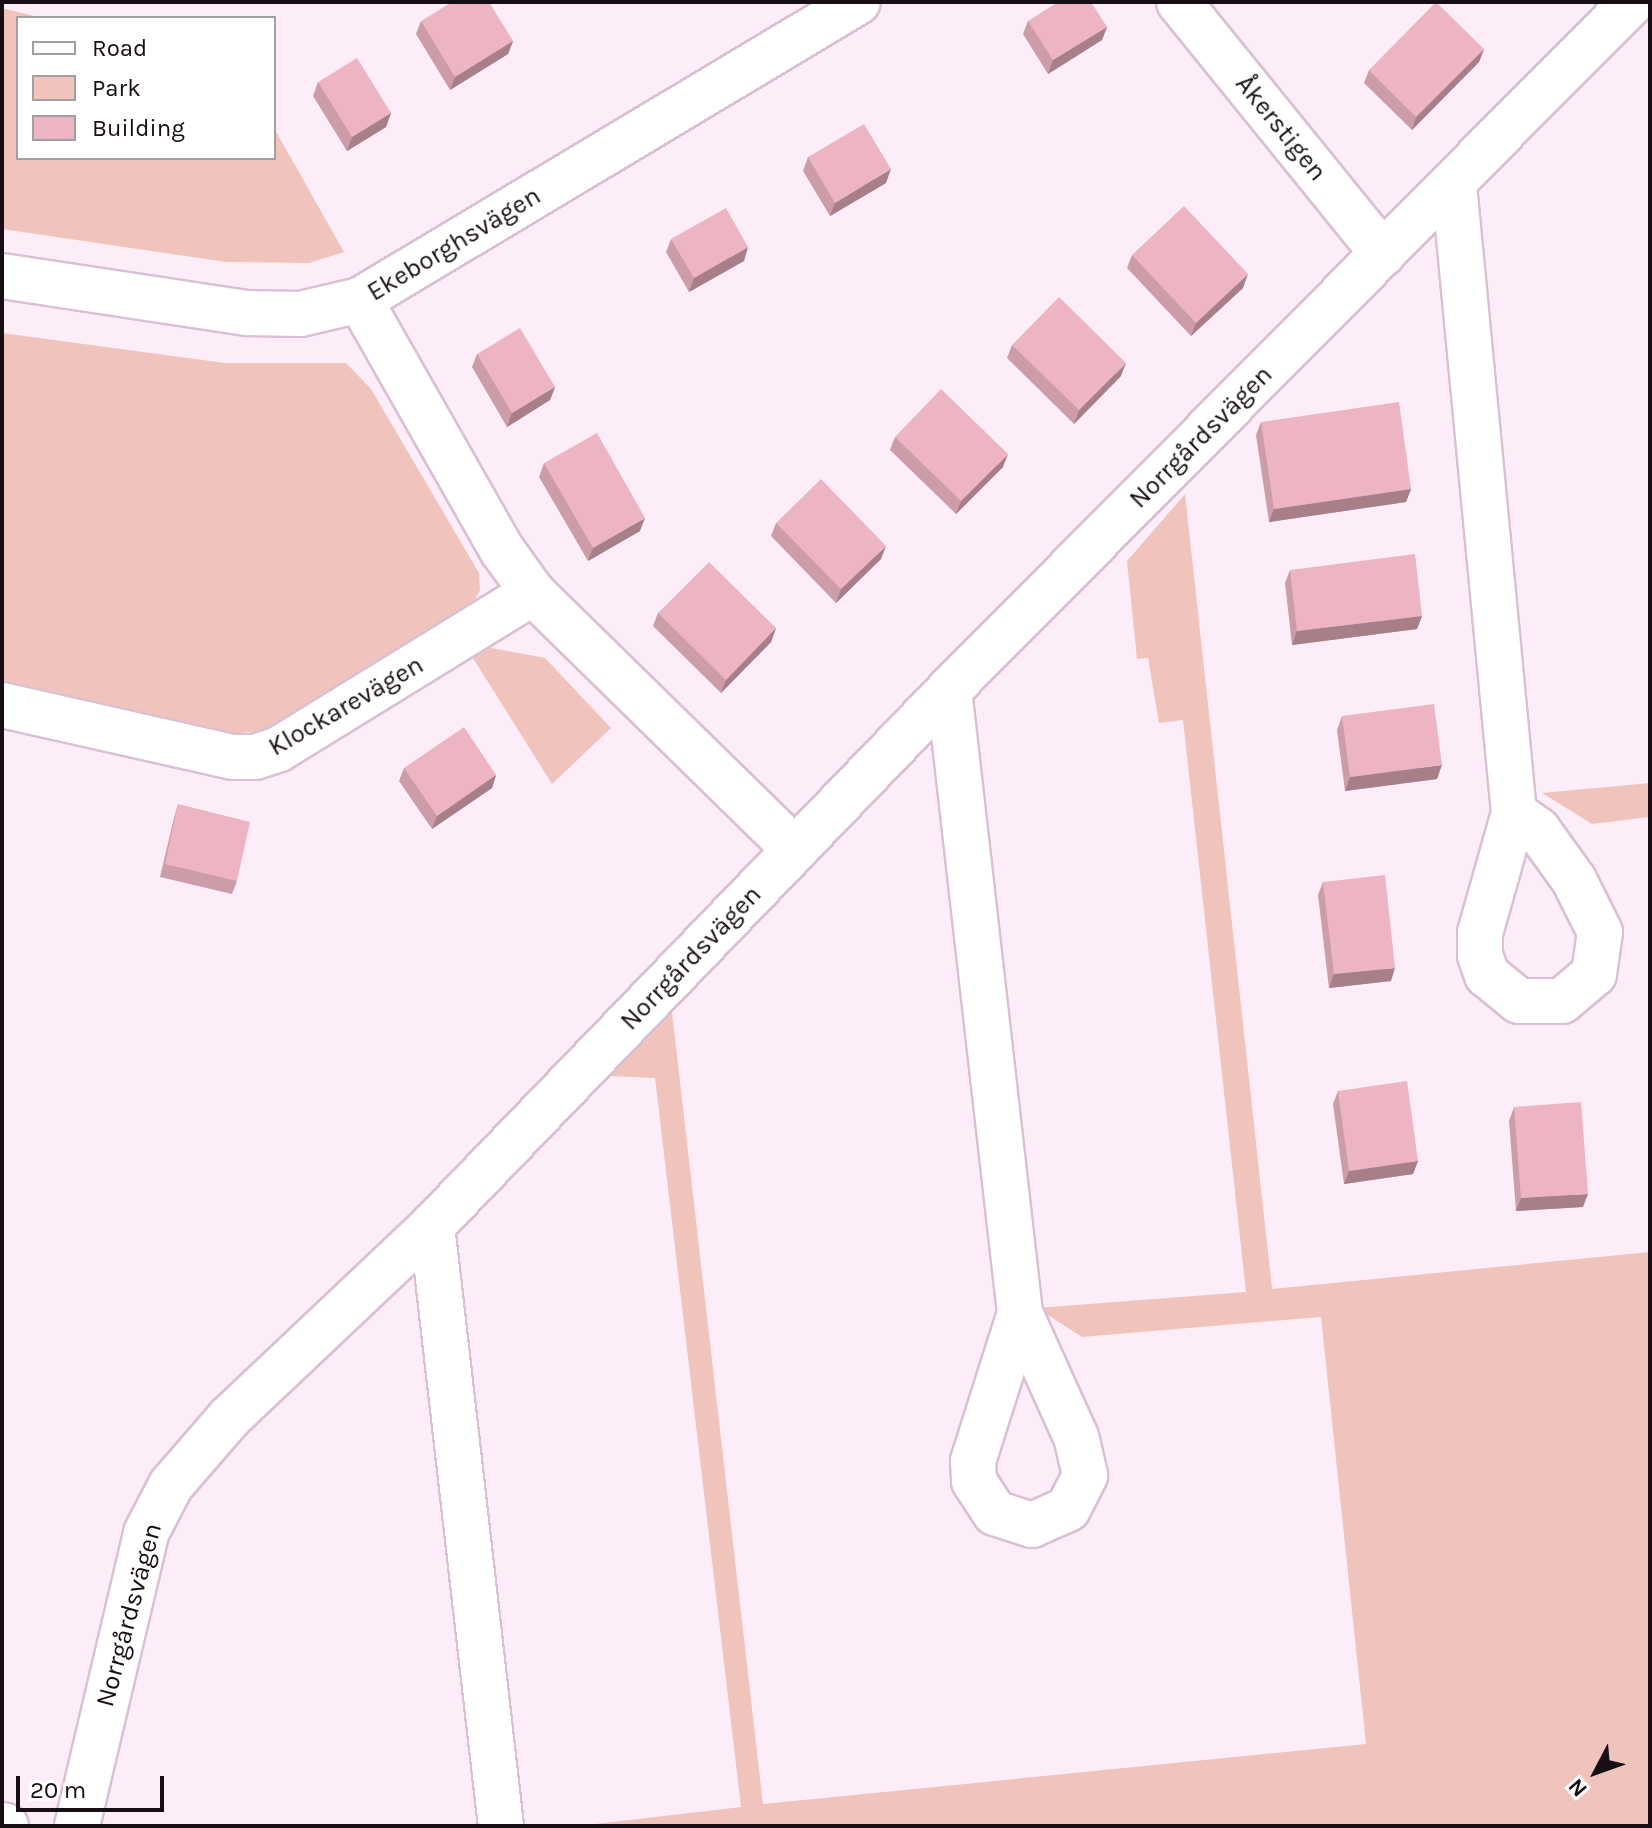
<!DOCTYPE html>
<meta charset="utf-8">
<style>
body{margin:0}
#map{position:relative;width:1652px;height:1828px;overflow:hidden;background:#fdedf9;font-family:Karla,sans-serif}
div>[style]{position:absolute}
.green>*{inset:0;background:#f0c4bd}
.roads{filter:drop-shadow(2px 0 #d9c0d2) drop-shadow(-2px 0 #d9c0d2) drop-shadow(0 2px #d9c0d2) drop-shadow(0 -2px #d9c0d2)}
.minor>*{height:44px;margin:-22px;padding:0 22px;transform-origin:22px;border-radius:22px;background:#fff}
.wall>*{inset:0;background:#cc9ca8}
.shaded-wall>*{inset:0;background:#a67f88}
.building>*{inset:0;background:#edb5c3}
span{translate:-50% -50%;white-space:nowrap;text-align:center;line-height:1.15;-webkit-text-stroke:6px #fff;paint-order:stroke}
.street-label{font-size:26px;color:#170f15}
.frame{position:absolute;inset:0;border:4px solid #170f15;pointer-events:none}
.legend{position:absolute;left:16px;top:16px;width:260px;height:144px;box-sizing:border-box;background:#fff;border:2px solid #a29fa1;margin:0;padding:10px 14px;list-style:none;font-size:24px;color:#170f15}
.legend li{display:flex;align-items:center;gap:16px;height:40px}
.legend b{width:40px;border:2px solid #a29fa1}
.north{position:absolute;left:1556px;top:1732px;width:80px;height:80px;-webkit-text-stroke:6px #fff;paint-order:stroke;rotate:229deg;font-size:22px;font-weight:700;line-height:32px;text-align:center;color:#170f15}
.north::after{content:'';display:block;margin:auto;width:28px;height:36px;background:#170f15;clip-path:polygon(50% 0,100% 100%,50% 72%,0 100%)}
.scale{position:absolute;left:16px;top:1776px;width:148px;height:36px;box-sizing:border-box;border:4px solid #170f15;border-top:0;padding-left:10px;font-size:24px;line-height:28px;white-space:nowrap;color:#170f15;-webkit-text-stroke:6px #fff;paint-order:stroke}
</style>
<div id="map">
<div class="green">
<i style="clip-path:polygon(2px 8px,42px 18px,18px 18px,18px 158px,274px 158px,274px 128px,344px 252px,309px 263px,226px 262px,2px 229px)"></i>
<i style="clip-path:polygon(2px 333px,225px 363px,346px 363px,371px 389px,479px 573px,480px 590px,467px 614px,271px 730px,232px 734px,2px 685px)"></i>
<i style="clip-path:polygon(1185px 494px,1272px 1289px,1650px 1252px,1650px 1826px,578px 1826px,741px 1807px,655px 1078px,610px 1076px,672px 1012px,763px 1804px,1366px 1744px,1321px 1317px,1082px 1337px,1037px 1308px,1246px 1292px,1183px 720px,1159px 723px,1148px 658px,1137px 659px,1127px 561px)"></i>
<i style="clip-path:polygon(486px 647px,545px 658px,611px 728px,552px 784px,471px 655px)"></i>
<i style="clip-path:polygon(1650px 783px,1650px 817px,1592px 824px,1542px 793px)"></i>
</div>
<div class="roads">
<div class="minor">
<i style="left:1179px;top:2px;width:324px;rotate:51deg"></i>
<i style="left:1454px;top:185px;width:631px;rotate:84.54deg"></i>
<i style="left:1514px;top:813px;width:125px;rotate:105.8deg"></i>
<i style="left:1480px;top:933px;width:22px;rotate:90deg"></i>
<i style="left:1480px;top:955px;width:21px;rotate:71deg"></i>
<i style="left:1487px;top:975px;width:41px;rotate:39.1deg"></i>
<i style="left:1519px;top:1001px;width:43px"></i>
<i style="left:1562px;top:1001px;width:42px;rotate:-40.2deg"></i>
<i style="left:1594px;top:974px;width:42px;rotate:-81.9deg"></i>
<i style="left:1600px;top:932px;width:58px;rotate:-116.6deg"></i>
<i style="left:1574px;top:880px;width:62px;rotate:-125.8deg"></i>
<i style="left:1538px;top:830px;width:29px;rotate:-145deg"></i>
<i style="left:2px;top:276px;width:249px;rotate:8.6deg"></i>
<i style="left:248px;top:313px;width:52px;rotate:1.1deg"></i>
<i style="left:300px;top:314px;width:62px;rotate:-13.1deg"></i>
<i style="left:360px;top:300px;width:580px;rotate:-30.9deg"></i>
<i style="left:360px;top:300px;width:288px;rotate:60.4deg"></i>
<i style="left:502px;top:550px;width:53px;rotate:54.2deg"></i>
<i style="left:533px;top:593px;width:367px;rotate:44.4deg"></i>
<i style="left:949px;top:690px;width:627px;rotate:83.5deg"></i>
<i style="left:1020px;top:1313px;width:155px;rotate:107.6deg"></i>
<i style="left:973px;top:1461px;width:20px;rotate:87deg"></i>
<i style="left:974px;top:1481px;width:38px;rotate:57deg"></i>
<i style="left:995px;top:1513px;width:39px;rotate:18deg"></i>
<i style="left:1032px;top:1525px;width:39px;rotate:-24deg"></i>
<i style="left:1068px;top:1509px;width:38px;rotate:-63deg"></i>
<i style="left:1085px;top:1475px;width:39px;rotate:-103deg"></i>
<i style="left:1076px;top:1437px;width:136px;rotate:-114.3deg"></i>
<i style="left:2px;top:705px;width:237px;rotate:12.7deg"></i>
<i style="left:233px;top:757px;width:22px"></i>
<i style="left:255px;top:757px;width:25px;rotate:-18deg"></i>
<i style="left:279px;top:749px;width:298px;rotate:-31.6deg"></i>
<i style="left:432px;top:1226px;width:604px;rotate:83.44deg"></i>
<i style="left:2px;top:1825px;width:4px;rotate:14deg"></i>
<i style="left:77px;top:1826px;width:301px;rotate:-76.7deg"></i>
<i style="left:146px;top:1533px;width:54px;rotate:-62.5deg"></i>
<i style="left:171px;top:1485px;width:90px;rotate:-49.1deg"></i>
<i style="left:230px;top:1417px;width:278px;rotate:-43.4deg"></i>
<i style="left:432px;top:1226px;width:745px;rotate:-46.03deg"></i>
<i style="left:949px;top:690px;width:969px;rotate:-45.21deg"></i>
</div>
</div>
<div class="wall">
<i style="clip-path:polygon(421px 21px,513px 41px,508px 54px,450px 90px,416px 34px)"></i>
<i style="clip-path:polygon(1028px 21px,1107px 27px,1102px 40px,1048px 74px,1023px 34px)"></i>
<i style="clip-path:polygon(1484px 49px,1479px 62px,1412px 130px,1364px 83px,1369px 70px)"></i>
<i style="clip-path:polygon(318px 82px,391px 113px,386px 127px,347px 151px,313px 96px)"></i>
<i style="clip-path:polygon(808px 157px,886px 183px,830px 216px,803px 171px)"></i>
<i style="clip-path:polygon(671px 239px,744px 261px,689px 292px,666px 252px)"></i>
<i style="clip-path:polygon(1132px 255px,1243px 288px,1191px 336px,1127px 268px)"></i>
<i style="clip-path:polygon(1012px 345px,1121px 376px,1074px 424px,1007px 358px)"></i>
<i style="clip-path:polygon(477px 354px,555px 387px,550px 400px,507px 427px,472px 367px)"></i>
<i style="clip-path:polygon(1261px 422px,1411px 489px,1406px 502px,1269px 522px,1256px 435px)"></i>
<i style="clip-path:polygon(895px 437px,1003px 467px,956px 514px,890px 450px)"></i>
<i style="clip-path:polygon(544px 463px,640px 531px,588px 561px,539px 477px)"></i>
<i style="clip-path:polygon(776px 523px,881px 559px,836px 603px,771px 536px)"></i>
<i style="clip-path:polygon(1290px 570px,1422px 616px,1417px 629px,1292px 645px,1285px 583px)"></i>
<i style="clip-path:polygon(658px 613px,776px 628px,771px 642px,721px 693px,653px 626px)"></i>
<i style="clip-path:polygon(1342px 716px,1437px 779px,1345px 791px,1337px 730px)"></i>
<i style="clip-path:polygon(404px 768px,496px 775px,492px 788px,432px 829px,399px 781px)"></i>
<i style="clip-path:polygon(178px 804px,237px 881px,232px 894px,160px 877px,174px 818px)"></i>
<i style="clip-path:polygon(1323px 882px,1391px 981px,1329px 988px,1318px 895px)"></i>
<i style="clip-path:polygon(1338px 1091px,1418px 1161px,1413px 1174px,1344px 1184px,1333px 1104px)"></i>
<i style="clip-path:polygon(1514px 1107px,1583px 1207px,1516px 1211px,1509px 1121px)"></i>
</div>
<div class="shaded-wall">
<i style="clip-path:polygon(1107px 27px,1102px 40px,1048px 74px,1053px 60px)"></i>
<i style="clip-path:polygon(513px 41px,508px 54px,450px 90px,455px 77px)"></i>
<i style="clip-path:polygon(1484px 49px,1479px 62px,1412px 130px,1416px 117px)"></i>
<i style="clip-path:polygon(391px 113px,386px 127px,347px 151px,352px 137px)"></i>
<i style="clip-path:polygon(891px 169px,886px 183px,830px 216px,835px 203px)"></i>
<i style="clip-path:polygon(748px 247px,744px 261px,689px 292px,694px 278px)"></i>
<i style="clip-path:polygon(1248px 274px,1243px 288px,1191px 336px,1196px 323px)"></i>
<i style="clip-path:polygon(1126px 363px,1121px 376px,1074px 424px,1079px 410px)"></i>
<i style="clip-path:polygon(555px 387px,550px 400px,507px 427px,512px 413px)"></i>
<i style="clip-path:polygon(1008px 454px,1003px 467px,956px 514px,961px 501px)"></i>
<i style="clip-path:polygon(1411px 489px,1406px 502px,1269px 522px,1274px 509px)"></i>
<i style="clip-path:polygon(645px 518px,640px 531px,588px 561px,593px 548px)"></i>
<i style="clip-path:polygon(886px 546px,881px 559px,836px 603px,841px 589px)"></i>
<i style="clip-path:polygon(1422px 616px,1417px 629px,1292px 645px,1297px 631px)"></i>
<i style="clip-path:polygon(776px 628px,771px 642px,721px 693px,726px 680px)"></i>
<i style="clip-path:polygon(1442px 765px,1437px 779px,1345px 791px,1350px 777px)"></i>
<i style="clip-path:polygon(496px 775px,492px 788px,432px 829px,437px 816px)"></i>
<i style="clip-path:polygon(1395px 968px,1391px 981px,1329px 988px,1334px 974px)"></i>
<i style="clip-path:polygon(1418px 1161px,1413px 1174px,1344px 1184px,1349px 1171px)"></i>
<i style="clip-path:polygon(1588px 1194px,1583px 1207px,1516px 1211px,1521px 1198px)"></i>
</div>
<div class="building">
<i style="clip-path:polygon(452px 2px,489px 2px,513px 41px,455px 77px,421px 21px)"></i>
<i style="clip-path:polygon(1058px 2px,1091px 2px,1107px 27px,1053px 60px,1028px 21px)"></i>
<i style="clip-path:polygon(1436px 2px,1484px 49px,1416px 117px,1369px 70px)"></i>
<i style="clip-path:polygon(357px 58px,391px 113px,352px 137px,318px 82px)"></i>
<i style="clip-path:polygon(864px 124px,891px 169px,835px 203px,808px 157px)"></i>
<i style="clip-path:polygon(1184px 206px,1248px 274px,1196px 323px,1132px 255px)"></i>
<i style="clip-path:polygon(726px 208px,748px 247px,694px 278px,671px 239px)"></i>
<i style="clip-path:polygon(1059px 297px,1126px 363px,1079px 410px,1012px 345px)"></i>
<i style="clip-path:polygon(520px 328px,555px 387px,512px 413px,477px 354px)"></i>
<i style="clip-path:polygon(941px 389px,1008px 454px,961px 501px,895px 437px)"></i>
<i style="clip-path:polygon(1399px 402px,1411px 489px,1274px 509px,1261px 422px)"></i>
<i style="clip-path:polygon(597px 433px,645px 518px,593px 548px,544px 463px)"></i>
<i style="clip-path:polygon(821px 479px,886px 546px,841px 589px,776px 523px)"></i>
<i style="clip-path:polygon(1415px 554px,1422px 616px,1297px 631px,1290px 570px)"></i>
<i style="clip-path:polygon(709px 562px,776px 628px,726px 680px,658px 613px)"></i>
<i style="clip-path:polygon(1434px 704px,1442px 765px,1350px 777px,1342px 716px)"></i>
<i style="clip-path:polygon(464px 727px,496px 775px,437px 816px,404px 768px)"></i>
<i style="clip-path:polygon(178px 804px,250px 822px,237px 881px,165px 864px)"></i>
<i style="clip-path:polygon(1385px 875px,1395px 968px,1334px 974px,1323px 882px)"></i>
<i style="clip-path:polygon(1407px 1081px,1418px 1161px,1349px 1171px,1338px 1091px)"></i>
<i style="clip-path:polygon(1581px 1102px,1588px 1194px,1521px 1198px,1514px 1107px)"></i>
</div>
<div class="street-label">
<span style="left:1281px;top:128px;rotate:51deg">Åkerstigen</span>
<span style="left:454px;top:244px;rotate:-31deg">Ekeborghsvägen</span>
<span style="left:1201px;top:437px;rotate:-45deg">Norrgårdsvägen</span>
<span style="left:346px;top:706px;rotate:-30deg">Klockarevägen</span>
<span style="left:691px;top:958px;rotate:-46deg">Norrgårdsvägen</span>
<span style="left:129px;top:1615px;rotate:-75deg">Norrgårdsvägen</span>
</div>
<div class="frame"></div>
<ul class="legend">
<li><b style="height:10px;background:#fff"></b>Road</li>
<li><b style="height:22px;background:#f0c4bd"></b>Park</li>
<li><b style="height:22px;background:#edb5c3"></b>Building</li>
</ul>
<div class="north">N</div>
<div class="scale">20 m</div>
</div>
